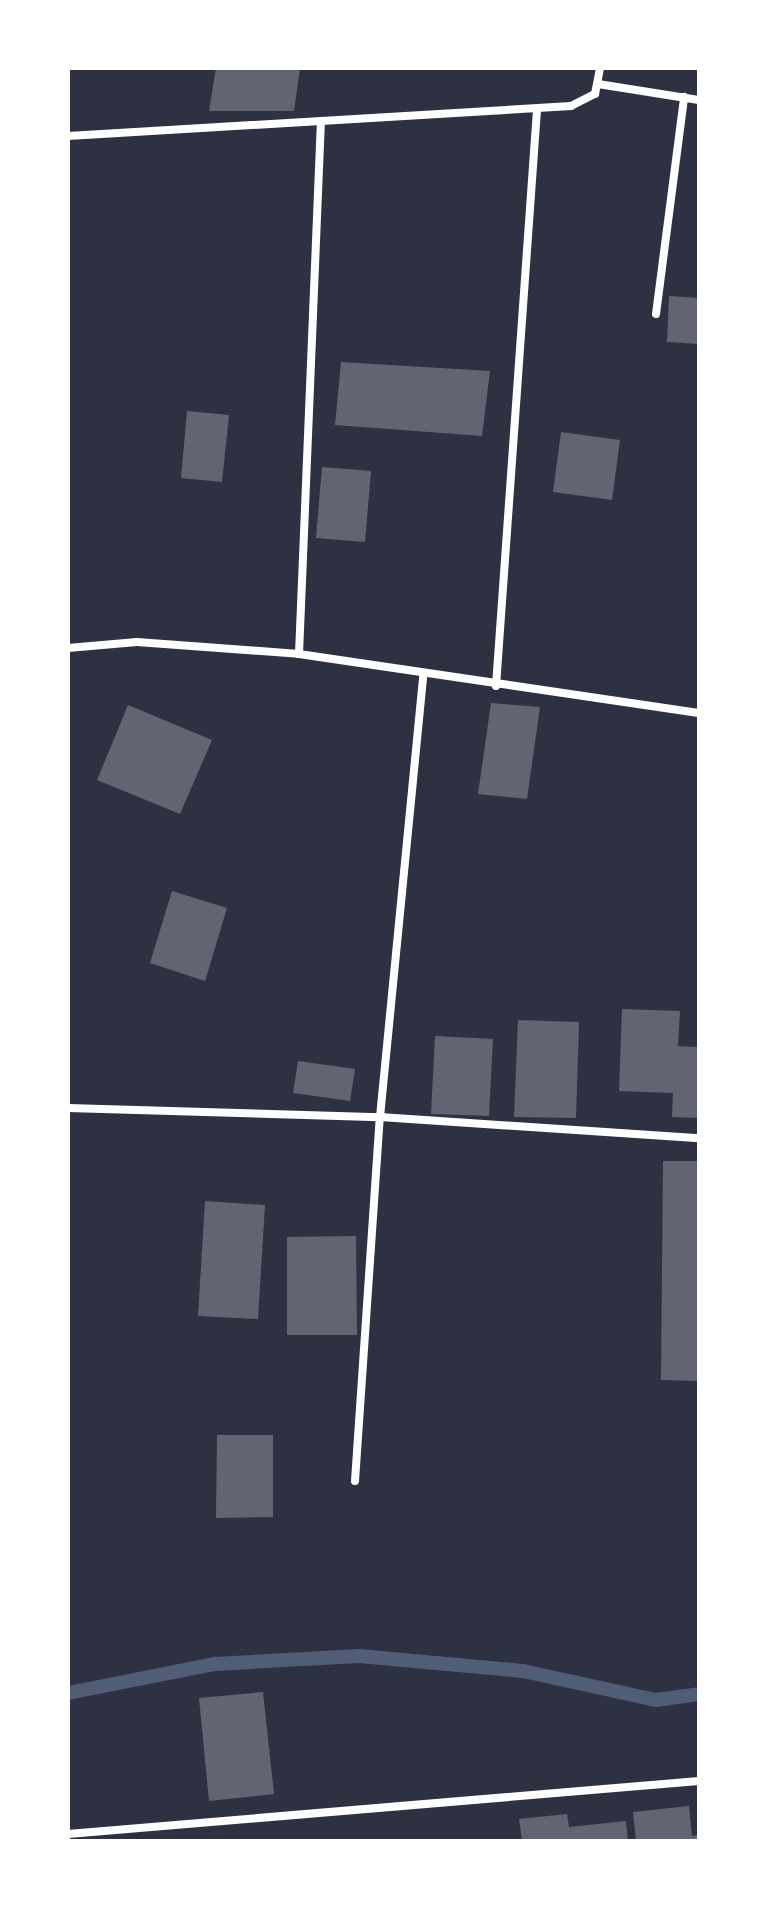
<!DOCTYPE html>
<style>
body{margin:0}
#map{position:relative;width:767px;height:1909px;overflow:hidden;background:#2d3142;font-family:"Open Sans",sans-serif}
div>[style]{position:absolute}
.stream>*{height:14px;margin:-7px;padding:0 7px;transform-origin:7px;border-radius:7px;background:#4f5d75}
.building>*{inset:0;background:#626471}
.minor>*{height:8px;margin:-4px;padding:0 4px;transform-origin:4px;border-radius:4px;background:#fff}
span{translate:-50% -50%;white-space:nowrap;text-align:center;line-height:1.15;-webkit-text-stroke:6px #fff;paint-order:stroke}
.frame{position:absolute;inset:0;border:70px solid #fff;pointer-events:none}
</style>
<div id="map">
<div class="stream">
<i style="left:68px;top:1693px;width:150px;rotate:-11.2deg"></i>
<i style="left:215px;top:1664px;width:144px;rotate:-3.2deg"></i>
<i style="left:359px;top:1656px;width:165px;rotate:5.2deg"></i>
<i style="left:523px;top:1671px;width:136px;rotate:12.3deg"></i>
<i style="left:656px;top:1700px;width:43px;rotate:-7.9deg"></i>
</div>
<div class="building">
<i style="clip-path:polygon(216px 68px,300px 68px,294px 111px,209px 111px)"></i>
<i style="clip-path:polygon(669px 296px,699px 298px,699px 344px,667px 342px)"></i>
<i style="clip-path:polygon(341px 362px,490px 371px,482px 436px,335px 425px)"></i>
<i style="clip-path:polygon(187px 411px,229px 415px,222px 482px,181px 478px)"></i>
<i style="clip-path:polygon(561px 432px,620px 440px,612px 500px,553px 492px)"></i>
<i style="clip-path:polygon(322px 467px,371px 471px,365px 542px,316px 538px)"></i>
<i style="clip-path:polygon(491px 703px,540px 707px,527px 799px,478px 794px)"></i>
<i style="clip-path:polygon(128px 705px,212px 740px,180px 814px,97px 780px)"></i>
<i style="clip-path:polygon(172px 891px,227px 908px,205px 981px,150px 963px)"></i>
<i style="clip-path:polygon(622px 1009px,680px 1011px,678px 1046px,699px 1047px,699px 1118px,672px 1117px,673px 1093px,619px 1091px)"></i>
<i style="clip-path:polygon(518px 1020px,579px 1022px,576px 1118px,514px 1117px)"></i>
<i style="clip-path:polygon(435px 1036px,493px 1039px,489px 1116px,431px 1114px)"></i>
<i style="clip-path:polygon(298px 1061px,355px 1069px,350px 1101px,293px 1093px)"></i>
<i style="clip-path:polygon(663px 1161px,699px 1161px,699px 1381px,661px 1380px)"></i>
<i style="clip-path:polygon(205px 1201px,265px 1205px,258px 1319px,198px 1316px)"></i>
<i style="clip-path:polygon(356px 1236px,357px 1335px,287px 1335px,287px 1237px)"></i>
<i style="clip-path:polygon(217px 1435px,273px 1435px,273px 1517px,216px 1518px)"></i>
<i style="clip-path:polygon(263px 1692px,274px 1794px,209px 1801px,199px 1698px)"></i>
<i style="clip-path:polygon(689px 1806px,692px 1836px,699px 1835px,699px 1841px,636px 1841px,633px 1812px)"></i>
<i style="clip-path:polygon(567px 1814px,569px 1827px,626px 1821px,628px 1841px,522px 1841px,519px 1819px)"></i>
</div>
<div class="minor">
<i style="left:598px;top:84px;width:102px;rotate:9deg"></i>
<i style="left:68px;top:136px;width:504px;rotate:-3.41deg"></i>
<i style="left:571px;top:106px;width:27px;rotate:-27deg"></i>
<i style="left:595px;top:94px;width:26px;rotate:-79deg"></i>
<i style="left:656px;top:314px;width:219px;rotate:-82.6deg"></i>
<i style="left:68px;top:648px;width:69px;rotate:-5deg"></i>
<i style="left:137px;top:642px;width:162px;rotate:4.2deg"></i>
<i style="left:299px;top:654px;width:404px;rotate:8.4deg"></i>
<i style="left:299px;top:654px;width:533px;rotate:-87.64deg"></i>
<i style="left:496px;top:686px;width:577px;rotate:-85.93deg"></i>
<i style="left:68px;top:1108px;width:312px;rotate:1.7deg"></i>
<i style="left:380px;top:1117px;width:320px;rotate:3.8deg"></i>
<i style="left:355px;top:1481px;width:365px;rotate:-86.1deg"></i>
<i style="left:380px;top:1117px;width:444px;rotate:-84.4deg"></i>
<i style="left:68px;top:1834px;width:633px;rotate:-4.8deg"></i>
</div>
<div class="frame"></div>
</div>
